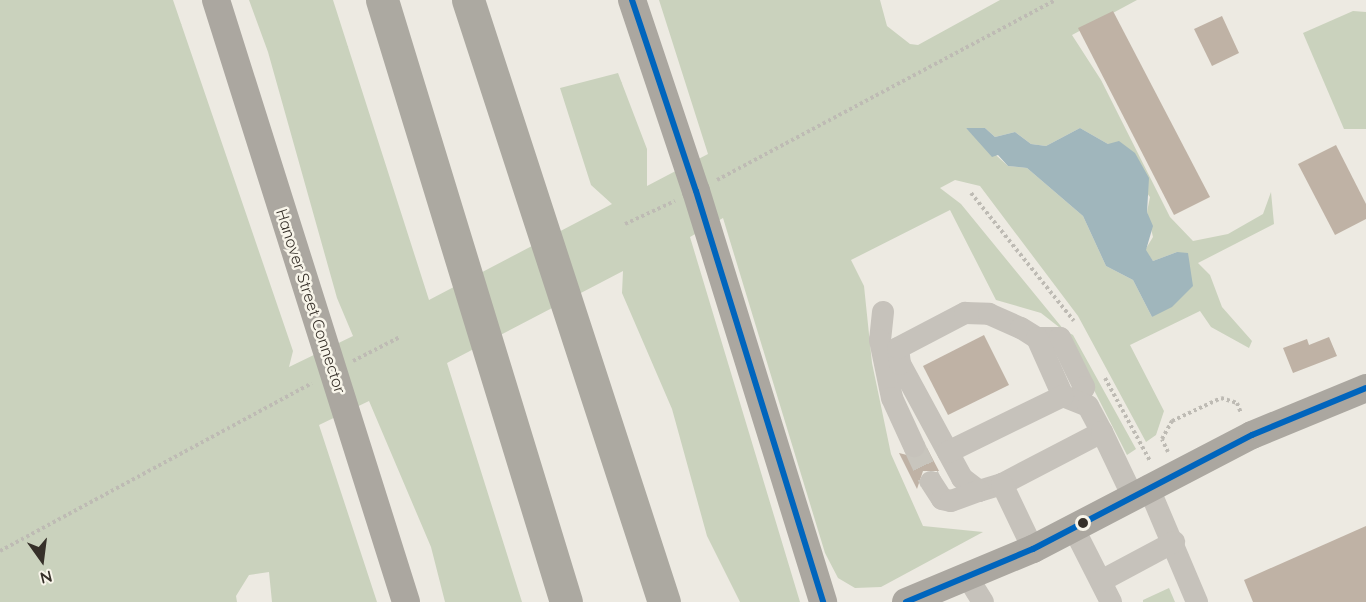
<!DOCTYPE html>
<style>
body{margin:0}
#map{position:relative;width:1366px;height:602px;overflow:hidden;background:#edeae2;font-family:Quicksand,sans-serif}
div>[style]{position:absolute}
.green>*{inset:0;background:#cad2bd}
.water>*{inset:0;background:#a0b6bc}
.building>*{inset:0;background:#bfb2a5}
.minor-tunnel>*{height:22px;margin-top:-11px;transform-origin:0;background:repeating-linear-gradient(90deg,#c8c5bd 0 22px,transparent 0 33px)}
.path>*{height:4px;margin-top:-2px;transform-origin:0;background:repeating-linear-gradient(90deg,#bebbb4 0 3px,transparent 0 6px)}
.minor>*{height:22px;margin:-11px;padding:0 11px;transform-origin:11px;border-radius:11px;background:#c6c2bb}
.major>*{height:28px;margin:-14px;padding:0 14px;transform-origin:14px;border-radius:14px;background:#aba7a0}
.highway>*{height:33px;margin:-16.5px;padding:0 16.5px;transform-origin:16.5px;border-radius:16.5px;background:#aca9a1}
.bus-1>*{height:6px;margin:-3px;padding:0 3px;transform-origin:3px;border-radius:3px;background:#0065bd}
.dots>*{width:16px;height:16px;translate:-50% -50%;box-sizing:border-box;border:3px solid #f8f5ea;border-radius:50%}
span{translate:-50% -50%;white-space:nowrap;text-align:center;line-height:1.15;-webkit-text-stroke:5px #f8f5ea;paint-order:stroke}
.street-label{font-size:16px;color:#363029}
.north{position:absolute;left:12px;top:530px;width:60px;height:60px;-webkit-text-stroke:4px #f8f5ea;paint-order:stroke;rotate:166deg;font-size:16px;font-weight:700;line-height:24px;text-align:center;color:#363029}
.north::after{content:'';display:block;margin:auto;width:21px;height:27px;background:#363029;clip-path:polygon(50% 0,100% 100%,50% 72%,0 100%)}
</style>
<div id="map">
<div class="green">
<i style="clip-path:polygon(evenodd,0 0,173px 0,293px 351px,289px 367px,353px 336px,337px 298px,268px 52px,249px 0,333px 0,429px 300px,612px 204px,591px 185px,560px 88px,618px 73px,647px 149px,647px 186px,708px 154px,659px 0,880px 0,887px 26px,910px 44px,918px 45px,1000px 0,1137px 0,1072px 35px,1101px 80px,1170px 217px,1193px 241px,1228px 234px,1263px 214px,1271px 192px,1274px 224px,1198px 263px,1210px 275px,1222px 307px,1252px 341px,1249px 348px,1211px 327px,1200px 311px,1130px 345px,1164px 411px,1156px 435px,1146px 442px,1078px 316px,980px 186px,955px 180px,940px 188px,961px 204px,1064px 330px,1073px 335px,1136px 449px,1127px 455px,1064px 331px,1041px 313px,996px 300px,950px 210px,851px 260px,864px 286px,872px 363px,891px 454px,923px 526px,983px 532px,881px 587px,855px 588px,838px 578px,825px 553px,723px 218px,690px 237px,800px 602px,740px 602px,707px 536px,672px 409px,622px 293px,623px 271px,447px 363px,522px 602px,445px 602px,431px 547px,369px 401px,319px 425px,377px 602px,272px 602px,269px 572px,249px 575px,236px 596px,237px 602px,0 602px,0 0,966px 128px,985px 128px,995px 137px,1015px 132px,1031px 144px,1046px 146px,1080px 128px,1108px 144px,1150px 197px,1147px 212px,1153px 237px,1145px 250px,1153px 261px,1177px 252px,1190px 267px,1189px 279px,1152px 317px,1133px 280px,1106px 266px,1083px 216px,1027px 168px,1008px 166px,966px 128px)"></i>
<i style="clip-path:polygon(1353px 11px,1366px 12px,1366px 129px,1344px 129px,1303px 33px)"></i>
<i style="clip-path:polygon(1169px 588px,1175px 602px,1143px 602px,1143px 600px)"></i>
</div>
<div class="water">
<i style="clip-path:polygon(966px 128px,985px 128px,995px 137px,1015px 132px,1031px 144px,1046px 146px,1080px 128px,1108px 144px,1119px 141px,1135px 153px,1149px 178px,1147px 212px,1153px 226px,1146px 250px,1153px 261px,1177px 252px,1188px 253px,1193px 286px,1172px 307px,1152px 317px,1133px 280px,1106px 266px,1083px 216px,1027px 168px,1008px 166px,998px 155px,992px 157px)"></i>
</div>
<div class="building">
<i style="clip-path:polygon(1113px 11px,1210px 197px,1174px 215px,1078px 28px)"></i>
<i style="clip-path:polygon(1222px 16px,1239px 53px,1212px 66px,1194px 29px)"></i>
<i style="clip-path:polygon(1336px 145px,1366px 204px,1366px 219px,1335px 235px,1298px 164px)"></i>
<i style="clip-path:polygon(984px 335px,1009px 385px,948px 415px,923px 366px)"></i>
<i style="clip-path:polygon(1329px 337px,1337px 356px,1293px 373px,1283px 348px,1307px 339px,1309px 345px)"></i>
<i style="clip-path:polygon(927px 448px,939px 471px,923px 471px,917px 489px,899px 453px,919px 458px)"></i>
<i style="clip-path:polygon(1366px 526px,1366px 602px,1253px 602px,1244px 580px)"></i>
</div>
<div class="minor-tunnel">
<i style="left:914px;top:446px;width:40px;rotate:65deg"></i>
</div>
<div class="path">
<i style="left:717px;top:180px;width:383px;rotate:-28deg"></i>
<i style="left:971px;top:193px;width:164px;rotate:51.2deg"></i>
<i style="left:625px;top:224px;width:55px;rotate:-24.7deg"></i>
<i style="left:353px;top:361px;width:53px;rotate:-27.1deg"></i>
<i style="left:1105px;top:378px;width:94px;rotate:61.5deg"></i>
<i style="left:1168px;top:452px;width:14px;rotate:-115deg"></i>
<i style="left:1162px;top:439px;width:21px;rotate:-61deg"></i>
<i style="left:1172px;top:421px;width:54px;rotate:-25.1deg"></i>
<i style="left:1221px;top:398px;width:17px;rotate:17deg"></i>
<i style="left:1237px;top:403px;width:11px;rotate:68deg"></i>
<i style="left:0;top:551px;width:354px;rotate:-28.3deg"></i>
</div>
<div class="minor">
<i style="left:883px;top:312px;width:28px;rotate:96deg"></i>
<i style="left:880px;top:340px;width:59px;rotate:78.3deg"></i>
<i style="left:892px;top:398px;width:53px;rotate:65.4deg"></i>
<i style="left:1037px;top:338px;width:23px"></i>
<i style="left:1060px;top:338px;width:55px;rotate:63.9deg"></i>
<i style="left:1084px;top:387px;width:14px;rotate:115deg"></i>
<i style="left:1102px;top:432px;width:113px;rotate:152.5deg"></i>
<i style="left:1002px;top:484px;width:24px;rotate:163deg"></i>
<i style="left:979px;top:491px;width:21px;rotate:-143deg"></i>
<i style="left:962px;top:478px;width:130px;rotate:-118.5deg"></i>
<i style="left:900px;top:364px;width:16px;rotate:-97deg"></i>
<i style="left:898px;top:348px;width:76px;rotate:-27.6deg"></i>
<i style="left:965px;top:313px;width:24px;rotate:2deg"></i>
<i style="left:989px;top:314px;width:35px;rotate:24deg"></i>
<i style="left:1021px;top:328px;width:19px;rotate:32deg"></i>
<i style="left:1037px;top:338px;width:64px;rotate:65.9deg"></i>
<i style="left:1063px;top:396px;width:27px;rotate:22deg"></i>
<i style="left:1088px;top:406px;width:30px;rotate:62deg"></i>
<i style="left:1102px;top:432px;width:70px;rotate:64.5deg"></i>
<i style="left:948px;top:452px;width:128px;rotate:-26deg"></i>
<i style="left:931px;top:482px;width:20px;rotate:57deg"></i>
<i style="left:942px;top:499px;width:9px;rotate:13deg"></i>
<i style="left:951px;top:501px;width:30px;rotate:-20deg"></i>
<i style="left:1002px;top:484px;width:72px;rotate:64.5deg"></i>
<i style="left:1148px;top:486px;width:126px;rotate:67.1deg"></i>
<i style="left:1073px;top:527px;width:84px;rotate:63.1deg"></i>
<i style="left:968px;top:578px;width:28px;rotate:58deg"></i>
<i style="left:1101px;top:581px;width:83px;rotate:-28.1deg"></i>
</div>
<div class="major">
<i style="left:216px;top:0;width:631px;rotate:72.48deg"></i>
<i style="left:632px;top:0;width:201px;rotate:71.5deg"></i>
<i style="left:696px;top:191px;width:430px;rotate:72.8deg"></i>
<i style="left:906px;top:602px;width:138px;rotate:-22.7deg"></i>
<i style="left:1033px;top:549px;width:247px;rotate:-27.5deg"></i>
<i style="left:1252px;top:435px;width:123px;rotate:-22.4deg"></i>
</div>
<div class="highway">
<i style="left:382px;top:0;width:629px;rotate:73deg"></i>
<i style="left:468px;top:0;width:633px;rotate:71.97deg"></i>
</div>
<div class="bus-1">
<i style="left:632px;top:0;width:201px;rotate:71.5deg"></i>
<i style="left:696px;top:191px;width:430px;rotate:72.8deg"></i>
<i style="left:906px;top:602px;width:138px;rotate:-22.7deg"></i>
<i style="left:1033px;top:549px;width:247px;rotate:-27.5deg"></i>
<i style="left:1252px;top:435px;width:123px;rotate:-22.4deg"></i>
</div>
<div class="dots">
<i style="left:1083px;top:523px;background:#363029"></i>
</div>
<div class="street-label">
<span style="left:311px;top:301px;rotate:72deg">Hanover Street Connector</span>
</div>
<div class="north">N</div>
</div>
